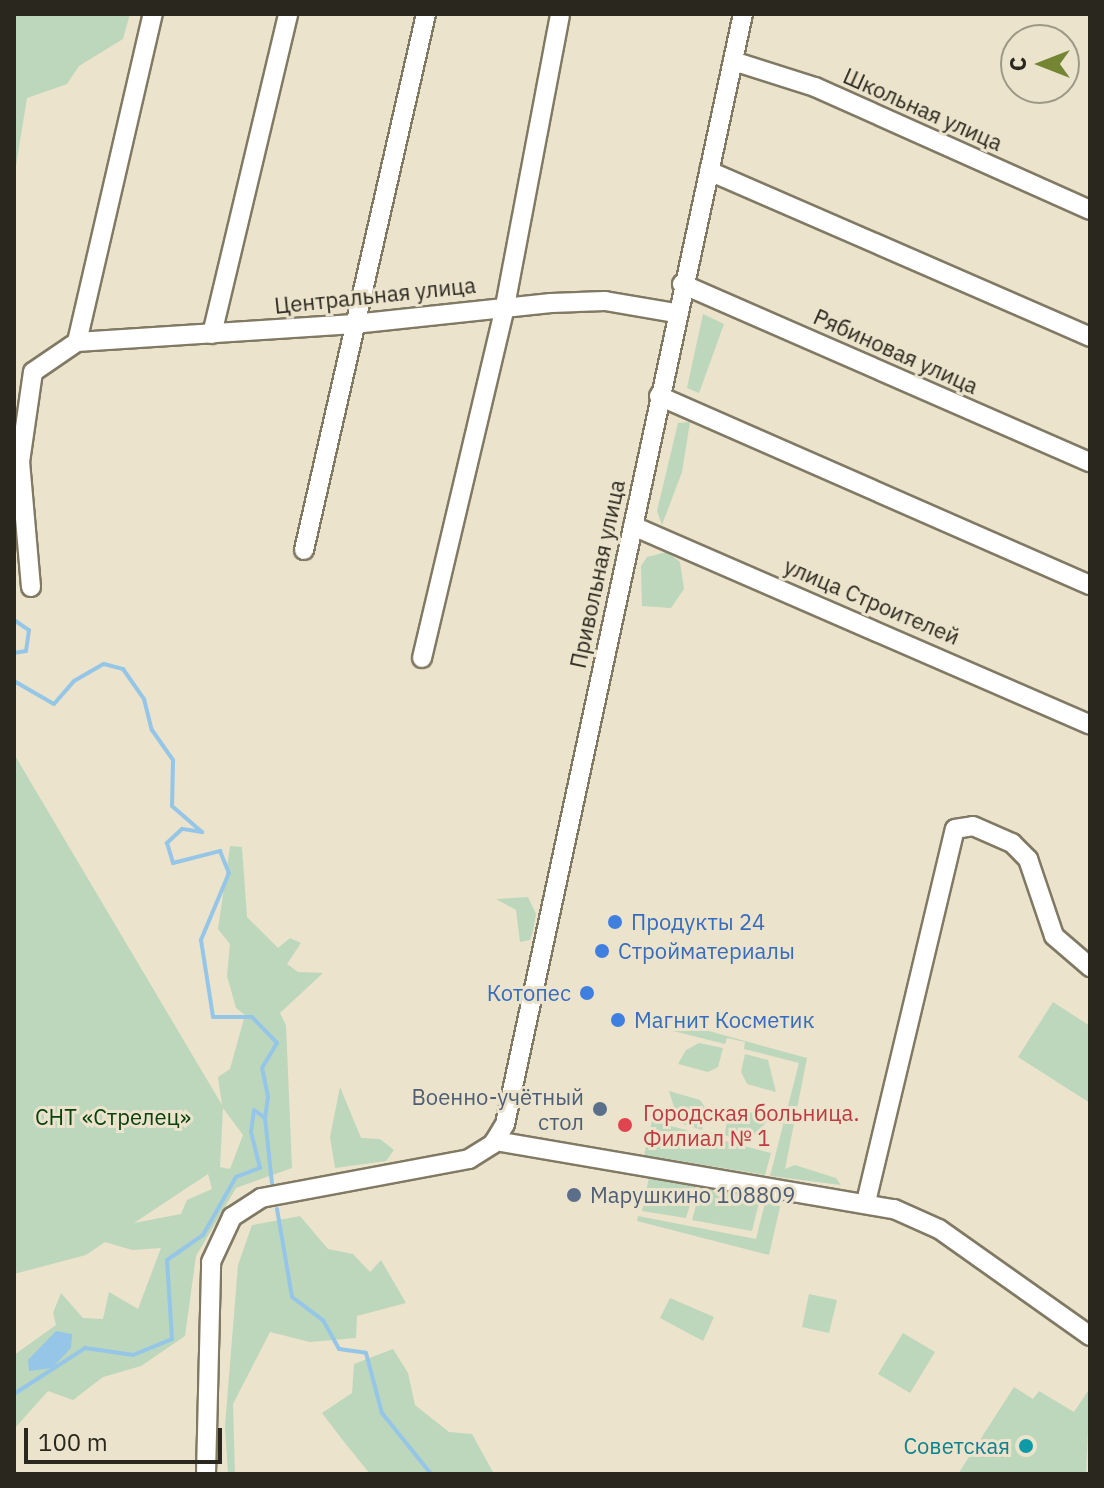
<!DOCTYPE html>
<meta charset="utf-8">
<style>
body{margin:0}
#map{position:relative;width:1104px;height:1488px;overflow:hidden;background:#ebe3cb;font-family:"IBM Plex Sans",sans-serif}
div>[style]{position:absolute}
.green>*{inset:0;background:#bdd7bc}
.water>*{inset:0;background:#95c6e7}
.stream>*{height:4px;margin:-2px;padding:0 2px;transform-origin:2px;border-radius:2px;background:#95c6e7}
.roads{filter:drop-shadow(2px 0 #807964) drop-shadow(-2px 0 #807964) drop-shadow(0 2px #807964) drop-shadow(0 -2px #807964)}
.minor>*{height:18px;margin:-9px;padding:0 9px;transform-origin:9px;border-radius:9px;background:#fff}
.dots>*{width:22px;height:22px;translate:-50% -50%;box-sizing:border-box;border:4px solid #ebe3cb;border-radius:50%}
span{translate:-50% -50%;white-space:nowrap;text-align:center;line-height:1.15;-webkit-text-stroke:6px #ebe3cb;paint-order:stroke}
.street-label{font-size:22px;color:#2a271e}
.shop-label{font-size:22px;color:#366cbe}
.left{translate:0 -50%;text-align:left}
.right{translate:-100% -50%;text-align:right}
.service-label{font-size:22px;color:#4e5e75}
.health-label{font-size:22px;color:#be3a42}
.park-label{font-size:22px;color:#08420e}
.culture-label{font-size:22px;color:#0d838f}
.frame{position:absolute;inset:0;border:16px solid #2a271e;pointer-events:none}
.north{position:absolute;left:1000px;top:24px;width:80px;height:80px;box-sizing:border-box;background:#ebe3cb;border:2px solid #9e9886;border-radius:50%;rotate:270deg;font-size:22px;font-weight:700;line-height:32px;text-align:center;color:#2a271e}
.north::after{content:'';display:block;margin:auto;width:28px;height:36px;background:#748534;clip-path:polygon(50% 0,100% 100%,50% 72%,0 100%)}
.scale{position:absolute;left:24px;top:1428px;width:198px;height:36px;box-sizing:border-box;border:4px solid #2a271e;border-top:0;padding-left:10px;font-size:24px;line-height:28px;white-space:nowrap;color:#2a271e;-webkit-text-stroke:6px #ebe3cb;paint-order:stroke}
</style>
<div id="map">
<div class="green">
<i style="clip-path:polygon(14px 14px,130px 14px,123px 39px,79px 66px,67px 84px,27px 98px,14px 178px)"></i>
<i style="clip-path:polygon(703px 314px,724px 324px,699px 393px,687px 388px)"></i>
<i style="clip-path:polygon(690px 422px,682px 472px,662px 525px,657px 511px,678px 423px)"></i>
<i style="clip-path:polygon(667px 552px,680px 562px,684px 589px,671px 608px,642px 606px,641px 566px,647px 557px)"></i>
<i style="clip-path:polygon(evenodd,14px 754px,222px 1105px,218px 1077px,230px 1069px,245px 1015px,236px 1008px,227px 976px,230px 944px,218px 929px,230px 846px,242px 847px,247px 917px,278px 948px,290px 938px,301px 943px,287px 964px,298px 972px,323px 973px,280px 1013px,286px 1025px,292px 1168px,236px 1188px,196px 1256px,185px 1336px,141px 1366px,103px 1377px,73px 1400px,48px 1391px,14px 1429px,14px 1355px,56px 1325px,53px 1313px,61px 1293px,83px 1318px,103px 1319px,109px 1292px,138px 1309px,161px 1248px,132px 1250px,105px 1242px,86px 1255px,14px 1274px,14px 754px,223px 1108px,243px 1135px,230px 1169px,220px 1167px,223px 1108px,14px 754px,208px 1174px,212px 1189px,187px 1200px,181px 1214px,134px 1223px,208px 1174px)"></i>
<i style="clip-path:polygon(528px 897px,536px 914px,533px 931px,530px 940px,520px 942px,516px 910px,496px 899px)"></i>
<i style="clip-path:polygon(1053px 1002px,1090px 1026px,1090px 1103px,1018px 1057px)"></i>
<i style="clip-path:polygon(676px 1022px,807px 1058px,785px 1169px,795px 1165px,836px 1178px,841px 1185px,770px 1176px,799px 1063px,744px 1049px,745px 1042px,727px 1038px,725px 1044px,673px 1031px)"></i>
<i style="clip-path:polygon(699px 1043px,723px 1048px,718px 1067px,708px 1072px,678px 1064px,686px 1050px)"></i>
<i style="clip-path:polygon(745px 1054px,768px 1060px,776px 1092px,747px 1084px,741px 1072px)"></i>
<i style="clip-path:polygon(340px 1087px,361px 1138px,380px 1139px,394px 1150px,386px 1161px,335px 1168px,330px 1137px)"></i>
<i style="clip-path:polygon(669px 1091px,700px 1100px,707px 1110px,702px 1130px,679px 1123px)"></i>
<i style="clip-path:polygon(739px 1109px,770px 1118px,748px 1142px,724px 1135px,729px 1115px)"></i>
<i style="clip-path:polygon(652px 1121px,709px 1136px,707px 1145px,714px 1138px,771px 1153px,765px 1175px,644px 1155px)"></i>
<i style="clip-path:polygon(650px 1173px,697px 1182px,686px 1218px,642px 1211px)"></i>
<i style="clip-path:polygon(702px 1183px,761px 1194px,752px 1231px,692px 1220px)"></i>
<i style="clip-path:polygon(767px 1195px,782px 1198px,769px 1255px,637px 1221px,638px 1216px,756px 1239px)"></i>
<i style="clip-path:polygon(300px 1216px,328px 1249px,353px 1254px,370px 1272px,381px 1260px,406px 1303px,357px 1316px,356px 1338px,310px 1342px,270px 1332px,233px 1404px,235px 1474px,228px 1474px,225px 1426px,238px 1265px,252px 1225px)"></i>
<i style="clip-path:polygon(809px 1294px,837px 1300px,829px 1333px,802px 1327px)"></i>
<i style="clip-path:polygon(670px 1298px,714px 1317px,703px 1341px,660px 1318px)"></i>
<i style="clip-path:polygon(903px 1333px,935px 1352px,910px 1393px,878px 1374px)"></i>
<i style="clip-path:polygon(393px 1349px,408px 1373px,415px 1405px,449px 1432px,472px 1434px,494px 1474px,370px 1474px,341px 1438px,322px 1413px,352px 1393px,354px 1364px)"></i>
<i style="clip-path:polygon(1014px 1387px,1033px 1399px,1039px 1391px,1074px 1412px,1090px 1388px,1086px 1474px,958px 1474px)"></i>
</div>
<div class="water">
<i style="clip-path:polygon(56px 1331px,72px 1334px,71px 1348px,52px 1368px,29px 1371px,28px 1360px)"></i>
</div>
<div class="stream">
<i style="left:14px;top:620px;width:18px;rotate:34deg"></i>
<i style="left:29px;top:630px;width:21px;rotate:98deg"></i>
<i style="left:26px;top:651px;width:12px;rotate:171deg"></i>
<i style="left:14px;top:681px;width:46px;rotate:29.9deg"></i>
<i style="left:54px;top:704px;width:30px;rotate:-49deg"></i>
<i style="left:74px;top:681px;width:34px;rotate:-30deg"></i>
<i style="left:104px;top:664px;width:20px;rotate:15deg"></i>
<i style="left:123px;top:669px;width:37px;rotate:55deg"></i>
<i style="left:144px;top:699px;width:32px;rotate:76deg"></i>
<i style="left:152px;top:730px;width:37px;rotate:55deg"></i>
<i style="left:173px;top:760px;width:46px;rotate:91.2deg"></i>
<i style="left:172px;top:806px;width:40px;rotate:41deg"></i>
<i style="left:202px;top:832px;width:20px;rotate:-171deg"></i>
<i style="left:182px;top:829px;width:21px;rotate:137deg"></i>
<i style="left:167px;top:843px;width:21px;rotate:73deg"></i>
<i style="left:173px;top:863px;width:49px;rotate:-14.3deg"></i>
<i style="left:220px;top:851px;width:24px;rotate:68deg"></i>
<i style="left:229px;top:873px;width:73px;rotate:112.7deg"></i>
<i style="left:201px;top:940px;width:78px;rotate:81.1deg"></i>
<i style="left:213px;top:1017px;width:39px"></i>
<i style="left:252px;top:1017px;width:36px;rotate:46deg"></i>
<i style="left:277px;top:1043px;width:29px;rotate:121deg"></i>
<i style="left:262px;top:1068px;width:30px;rotate:78deg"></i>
<i style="left:268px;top:1097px;width:21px;rotate:98deg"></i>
<i style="left:265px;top:1118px;width:66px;rotate:83.9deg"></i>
<i style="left:277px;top:1209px;width:89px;rotate:80.3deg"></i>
<i style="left:292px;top:1297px;width:39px;rotate:37deg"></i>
<i style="left:323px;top:1320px;width:33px;rotate:61deg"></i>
<i style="left:339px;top:1349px;width:27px;rotate:8deg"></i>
<i style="left:366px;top:1353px;width:62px;rotate:75.1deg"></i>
<i style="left:382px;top:1413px;width:78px;rotate:51.2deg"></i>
<i style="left:14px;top:1394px;width:85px;rotate:-32.9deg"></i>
<i style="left:85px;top:1348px;width:49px;rotate:8.3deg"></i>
<i style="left:133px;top:1355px;width:42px;rotate:-22.3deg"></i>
<i style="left:172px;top:1339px;width:79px;rotate:-93.6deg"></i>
<i style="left:167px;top:1260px;width:44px;rotate:-34.8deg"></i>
<i style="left:203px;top:1235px;width:67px;rotate:-60.4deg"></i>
<i style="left:236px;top:1177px;width:26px;rotate:-21deg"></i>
<i style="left:260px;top:1168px;width:37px;rotate:-104deg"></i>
<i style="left:251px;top:1132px;width:22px;rotate:-82deg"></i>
<i style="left:254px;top:1110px;width:14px;rotate:36deg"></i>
</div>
<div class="roads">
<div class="minor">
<i style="left:733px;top:61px;width:86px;rotate:17.6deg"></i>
<i style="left:815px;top:87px;width:301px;rotate:24.1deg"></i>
<i style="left:709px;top:171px;width:416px;rotate:23.5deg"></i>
<i style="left:682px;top:284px;width:445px;rotate:23.6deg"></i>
<i style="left:212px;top:334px;width:329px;rotate:-76.6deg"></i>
<i style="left:77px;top:342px;width:337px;rotate:-77deg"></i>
<i style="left:659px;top:396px;width:471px;rotate:23.7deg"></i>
<i style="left:633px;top:526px;width:498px;rotate:23.5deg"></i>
<i style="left:304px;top:550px;width:550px;rotate:-77.18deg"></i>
<i style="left:31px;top:587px;width:125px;rotate:-95deg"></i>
<i style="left:20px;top:462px;width:91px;rotate:-81.8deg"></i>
<i style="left:33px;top:372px;width:53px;rotate:-34.3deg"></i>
<i style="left:77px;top:342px;width:278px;rotate:-3.7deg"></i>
<i style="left:354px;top:324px;width:198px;rotate:-6.1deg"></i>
<i style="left:551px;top:303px;width:54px;rotate:-2.1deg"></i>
<i style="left:605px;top:301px;width:72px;rotate:9.6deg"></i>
<i style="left:422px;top:658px;width:362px;rotate:-76.7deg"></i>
<i style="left:505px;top:306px;width:295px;rotate:-79.3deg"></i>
<i style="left:495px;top:1141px;width:405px;rotate:9.7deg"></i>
<i style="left:894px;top:1209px;width:49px;rotate:24deg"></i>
<i style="left:939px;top:1229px;width:185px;rotate:35.3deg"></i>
<i style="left:866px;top:1202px;width:383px;rotate:-76.6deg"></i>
<i style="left:955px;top:829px;width:18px;rotate:-9deg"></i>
<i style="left:973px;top:826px;width:43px;rotate:23.6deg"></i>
<i style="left:1012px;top:843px;width:23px;rotate:45deg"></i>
<i style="left:1028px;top:859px;width:81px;rotate:71.3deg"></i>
<i style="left:1054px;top:936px;width:48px;rotate:40.7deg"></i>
<i style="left:206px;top:1474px;width:212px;rotate:-88.6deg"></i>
<i style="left:211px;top:1262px;width:50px;rotate:-65deg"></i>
<i style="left:232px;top:1217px;width:35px;rotate:-33deg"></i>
<i style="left:261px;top:1198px;width:212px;rotate:-10.6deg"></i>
<i style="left:469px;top:1159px;width:28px;rotate:-32deg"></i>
<i style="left:493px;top:1144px;width:23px;rotate:-59deg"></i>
<i style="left:505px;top:1124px;width:1135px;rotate:-77.9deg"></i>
</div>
</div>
<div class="dots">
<i style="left:615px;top:922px;background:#3f7fe0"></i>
<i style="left:602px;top:951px;background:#3f7fe0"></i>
<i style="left:587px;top:993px;background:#3f7fe0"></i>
<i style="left:618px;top:1020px;background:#3f7fe0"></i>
<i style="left:600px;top:1109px;background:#5c6f8a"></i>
<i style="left:625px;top:1125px;background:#e0444e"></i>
<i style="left:574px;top:1195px;background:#5c6f8a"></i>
<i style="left:1026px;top:1446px;background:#0f9aa8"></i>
</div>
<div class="street-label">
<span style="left:923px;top:109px;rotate:24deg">Школьная улица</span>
<span style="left:375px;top:295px;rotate:-6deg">Центральная улица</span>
<span style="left:896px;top:351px;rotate:24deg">Рябиновая улица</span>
<span style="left:597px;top:574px;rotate:-78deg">Привольная улица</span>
<span style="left:872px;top:601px;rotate:23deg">улица Строителей</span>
</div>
<div class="shop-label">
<span class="left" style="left:631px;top:922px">Продукты 24</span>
<span class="left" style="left:618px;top:951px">Стройматериалы</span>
<span class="right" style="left:571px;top:993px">Котопес</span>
<span class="left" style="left:634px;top:1020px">Магнит Косметик</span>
</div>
<div class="service-label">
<span class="right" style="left:584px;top:1109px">Военно-учётный<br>стол</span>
<span class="left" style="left:590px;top:1195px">Марушкино 108809</span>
</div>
<div class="health-label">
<span class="left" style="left:643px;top:1125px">Городская больница.<br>Филиал № 1</span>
</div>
<div class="park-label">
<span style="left:113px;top:1117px">СНТ «Стрелец»</span>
</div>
<div class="culture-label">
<span class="right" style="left:1010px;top:1446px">Советская</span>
</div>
<div class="frame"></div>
<div class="north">С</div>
<div class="scale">100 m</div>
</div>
